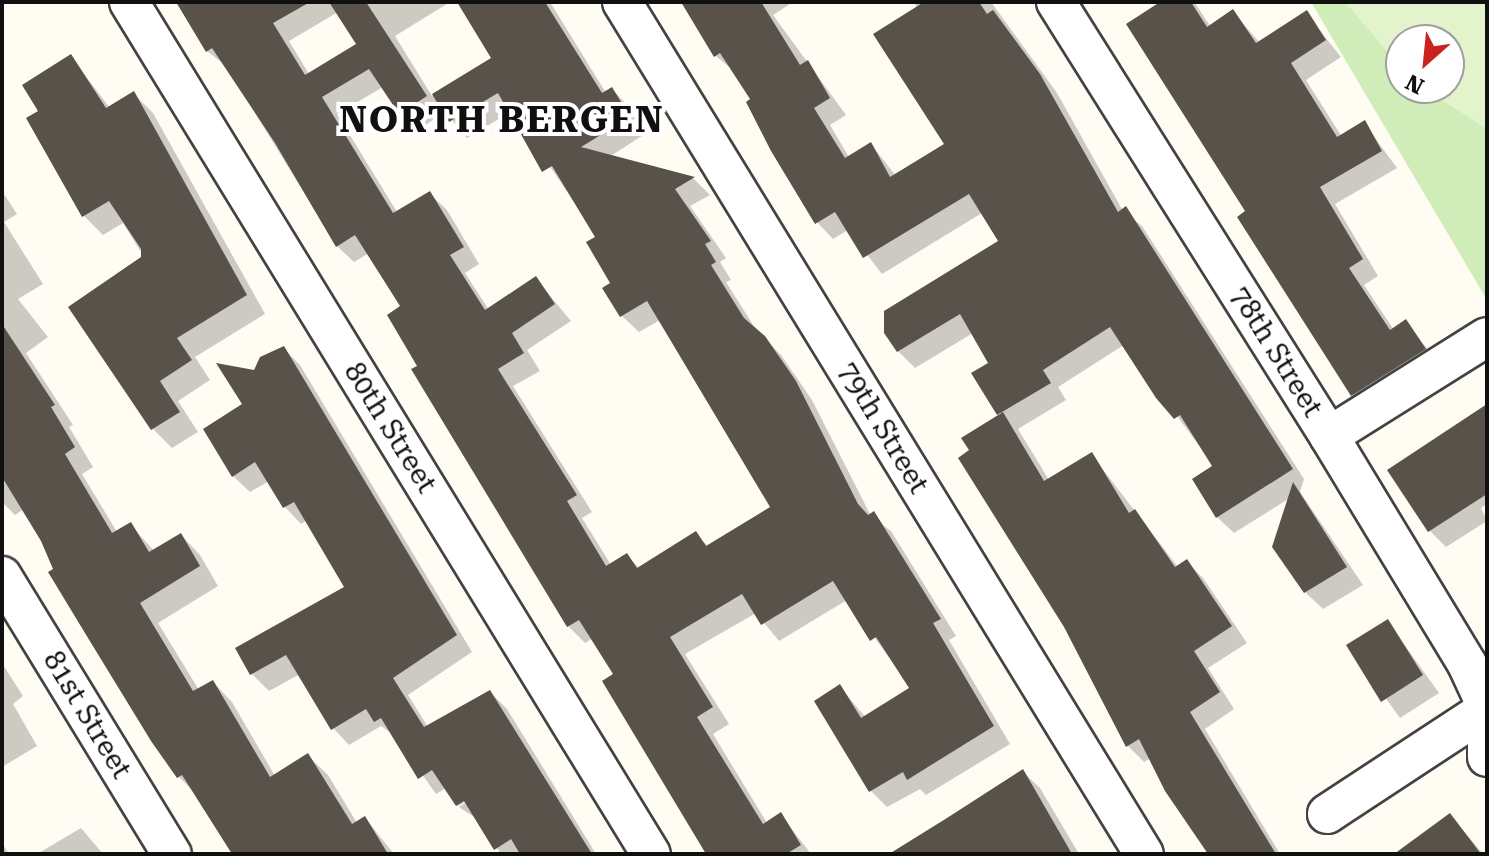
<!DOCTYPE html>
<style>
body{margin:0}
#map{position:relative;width:1489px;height:856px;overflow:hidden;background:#fffdf3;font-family:"Roboto Serif",serif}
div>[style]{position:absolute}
.green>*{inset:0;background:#d0edb9}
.pitch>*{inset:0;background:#e3f3cc}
.shadow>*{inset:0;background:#0003}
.building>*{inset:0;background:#59524b}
.roads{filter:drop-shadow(2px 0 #434343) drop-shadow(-2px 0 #434343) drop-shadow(0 2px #434343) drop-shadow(0 -2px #434343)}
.minor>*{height:38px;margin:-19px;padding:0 19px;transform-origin:19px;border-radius:19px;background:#fff}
span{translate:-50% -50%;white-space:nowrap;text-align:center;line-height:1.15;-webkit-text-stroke:8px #fff;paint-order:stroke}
.street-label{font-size:28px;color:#101010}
.district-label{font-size:36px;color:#101010;font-weight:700;letter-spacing:2px}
.frame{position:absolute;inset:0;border:4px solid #101010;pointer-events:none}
.north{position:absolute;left:1385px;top:24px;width:80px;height:80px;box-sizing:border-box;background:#fff;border:2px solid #9f9f9f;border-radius:50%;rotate:207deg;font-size:22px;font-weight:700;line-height:32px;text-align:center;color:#101010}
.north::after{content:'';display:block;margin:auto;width:28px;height:36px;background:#ca231e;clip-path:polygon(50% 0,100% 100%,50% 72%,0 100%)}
</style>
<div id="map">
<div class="green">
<i style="clip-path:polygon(evenodd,1311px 2px,1487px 2px,1487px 300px,1311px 2px,1401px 40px,1449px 40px,1449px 88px,1401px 88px,1401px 40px)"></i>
</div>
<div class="pitch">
<i style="clip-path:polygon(1345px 2px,1487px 2px,1487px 129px,1423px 88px,1449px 88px,1449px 40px,1401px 40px,1401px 68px)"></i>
</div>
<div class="shadow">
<i style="clip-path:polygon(evenodd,178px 2px,450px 2px,395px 36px,432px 96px,494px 58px,459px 2px,550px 2px,606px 93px,612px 89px,628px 106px,645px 134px,609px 157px,694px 179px,710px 195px,690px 206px,726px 258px,720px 262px,731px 280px,726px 282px,757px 331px,781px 355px,812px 400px,871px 516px,891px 531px,956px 636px,949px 640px,1010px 744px,926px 795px,920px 789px,887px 807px,870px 790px,840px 687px,866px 718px,912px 689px,847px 600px,779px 641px,756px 613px,685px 654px,729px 724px,713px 734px,767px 823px,781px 815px,811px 854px,711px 854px,616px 675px,593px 638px,585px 643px,568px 626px,419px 367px,403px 307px,369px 253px,354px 262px,337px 246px,226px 66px,207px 51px,178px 2px,338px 12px,358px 45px,309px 74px,289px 41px,338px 12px,178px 2px,383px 87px,418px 130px,445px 112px,467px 138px,512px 111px,598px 237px,622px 316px,639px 332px,660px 320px,773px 508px,709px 547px,696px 534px,640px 569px,627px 556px,611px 565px,582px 518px,592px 512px,513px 386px,540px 371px,527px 350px,571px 321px,536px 279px,489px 310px,465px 273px,479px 264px,447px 210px,430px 194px,397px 212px,337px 114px,383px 87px)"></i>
<i style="clip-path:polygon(682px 2px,793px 2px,773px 15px,846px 115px,830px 125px,849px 157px,871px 144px,896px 176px,947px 144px,915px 2px,991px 2px,1057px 93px,1123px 211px,1142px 226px,1304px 479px,1300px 492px,1363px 585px,1323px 609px,1305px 592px,1290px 498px,1234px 533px,1217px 517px,1215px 467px,1124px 345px,1058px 387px,1066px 400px,1018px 429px,1049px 480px,1091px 454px,1178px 567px,1187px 562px,1203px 578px,1247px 643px,1208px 668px,1234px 709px,1205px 729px,1280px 854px,1208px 854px,1151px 758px,1144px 762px,1128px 746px,972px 451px,1001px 416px,991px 363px,973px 333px,915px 368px,898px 351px,1001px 242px,982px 213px,882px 274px,848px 230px,833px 239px,817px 222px,753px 99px,734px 71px,716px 56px)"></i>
<i style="clip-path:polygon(1163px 2px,1194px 2px,1211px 27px,1233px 12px,1260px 43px,1306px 13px,1341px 57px,1306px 80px,1342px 137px,1364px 123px,1397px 168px,1335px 204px,1378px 276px,1364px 285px,1394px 330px,1406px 322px,1441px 366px,1369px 411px,1353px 395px,1248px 212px)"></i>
<i style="clip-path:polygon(71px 57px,110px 108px,134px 94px,153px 113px,265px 314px,195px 357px,210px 380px,178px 401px,198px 432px,172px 448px,153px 429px,144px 257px,123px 223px,103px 235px,84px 216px,40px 112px)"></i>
<i style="clip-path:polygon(2px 191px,17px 214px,4px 222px,43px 284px,18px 299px,48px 337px,26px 353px,73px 425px,69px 427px,93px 467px,82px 474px,117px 532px,130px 524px,154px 551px,181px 535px,200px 555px,218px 586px,158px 623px,199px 690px,213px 682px,232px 702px,275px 776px,308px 756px,328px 775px,357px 823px,365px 818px,394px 854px,234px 854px,198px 796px,178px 776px,24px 509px,15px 515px,2px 502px)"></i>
<i style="clip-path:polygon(283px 348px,300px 365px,472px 652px,408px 695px,428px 727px,490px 692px,507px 709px,596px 854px,501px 854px,477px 819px,459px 807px,473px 798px,458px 806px,446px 788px,436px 794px,395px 736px,381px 726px,349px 745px,333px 728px,300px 674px,269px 691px,252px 674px,238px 649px,347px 588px,307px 520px,301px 524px,285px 507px,269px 481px,250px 492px,233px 476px,255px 372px)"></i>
<i style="clip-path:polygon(1487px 408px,1487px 504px,1481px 508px,1487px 521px,1446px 547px,1430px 531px)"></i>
<i style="clip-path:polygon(1388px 622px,1439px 693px,1400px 718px,1348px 646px)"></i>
<i style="clip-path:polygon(2px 663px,23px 696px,13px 704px,37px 746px,2px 767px)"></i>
<i style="clip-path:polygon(1023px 772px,1040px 788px,1079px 854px,893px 854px)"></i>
<i style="clip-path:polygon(1450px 815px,1483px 854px,1398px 854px)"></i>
<i style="clip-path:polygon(81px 828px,103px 854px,37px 854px)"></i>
<i style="clip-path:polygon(2px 843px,9px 854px,2px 854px)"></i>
</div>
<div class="building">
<i style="clip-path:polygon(176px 2px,310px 2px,273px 23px,305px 75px,356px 44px,329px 2px,366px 2px,427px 96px,399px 114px,369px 69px,322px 97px,393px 213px,430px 191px,464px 247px,450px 255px,485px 310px,536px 276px,555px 304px,512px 333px,524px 353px,498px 369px,577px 495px,567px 501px,606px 566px,627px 553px,637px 568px,696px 531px,706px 546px,770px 507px,647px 301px,620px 317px,602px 288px,610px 283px,586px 242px,595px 237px,552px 166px,542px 172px,498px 93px,449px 122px,432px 94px,491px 58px,457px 2px,545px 2px,602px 93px,612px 87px,630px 117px,581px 147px,695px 177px,675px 189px,711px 241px,705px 244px,716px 262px,711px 265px,744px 318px,765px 336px,796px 381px,858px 504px,868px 515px,874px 511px,941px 619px,933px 623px,994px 726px,907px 780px,903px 772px,869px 792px,814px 701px,840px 684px,861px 718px,909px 688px,876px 637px,870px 641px,833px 581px,761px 625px,742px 594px,670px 637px,713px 707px,697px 717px,763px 824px,781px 812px,801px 845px,786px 854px,706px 854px,602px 681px,613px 674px,579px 620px,567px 627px,411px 369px,417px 366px,387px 315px,400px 306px,355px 235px,336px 247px,275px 143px,212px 48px,206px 52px)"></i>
<i style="clip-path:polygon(681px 2px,761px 2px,800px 65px,808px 60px,830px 98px,814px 108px,845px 158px,871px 142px,890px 177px,944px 144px,873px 34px,924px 2px,979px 2px,987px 14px,993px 10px,1040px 74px,1118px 212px,1126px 206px,1293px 469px,1216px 518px,1192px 479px,1212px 466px,1180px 415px,1174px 419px,1156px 398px,1110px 327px,1043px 370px,1051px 383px,997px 415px,971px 373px,988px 363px,960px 314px,897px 352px,884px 333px,884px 311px,998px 241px,969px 194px,863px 258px,835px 212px,815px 224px,771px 151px,746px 102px,750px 99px,720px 53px,714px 57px)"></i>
<i style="clip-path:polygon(1160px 2px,1191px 2px,1207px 27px,1233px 9px,1256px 43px,1307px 10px,1326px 40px,1291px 63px,1337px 137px,1365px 120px,1382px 151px,1320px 187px,1363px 259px,1349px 268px,1390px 330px,1406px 319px,1426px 349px,1351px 396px,1237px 217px,1245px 211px,1126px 24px)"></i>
<i style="clip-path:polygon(71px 54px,106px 108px,134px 91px,247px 295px,177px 338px,192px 360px,160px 381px,180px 412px,151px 430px,68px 307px,141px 257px,141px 249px,109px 201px,82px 217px,26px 118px,38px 111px,22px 85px)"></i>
<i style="clip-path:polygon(2px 324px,55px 405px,51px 407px,75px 447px,65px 454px,112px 533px,131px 522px,149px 552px,181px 533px,200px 566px,140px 603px,193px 691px,213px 680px,270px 777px,308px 753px,352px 824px,365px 816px,388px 854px,232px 854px,182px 775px,177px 778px,151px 741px,88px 638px,48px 572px,53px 569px,41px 541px,2px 477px)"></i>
<i style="clip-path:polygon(284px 346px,457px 635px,393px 678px,424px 727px,490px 690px,592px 854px,520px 854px,511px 839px,494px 850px,464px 801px,456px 806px,432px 770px,418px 779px,381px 718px,374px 722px,366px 709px,331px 730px,286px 655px,250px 675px,235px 648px,344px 587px,294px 502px,283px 508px,255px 462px,232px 477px,203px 429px,242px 404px,216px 363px,254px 370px,260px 357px)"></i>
<i style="clip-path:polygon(1487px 404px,1487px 494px,1428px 532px,1387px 470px)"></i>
<i style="clip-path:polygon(1003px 412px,1044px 481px,1092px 452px,1129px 513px,1135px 509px,1175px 567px,1187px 559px,1232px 626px,1194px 651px,1220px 692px,1190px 712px,1276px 854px,1208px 854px,1165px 791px,1139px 739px,1126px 747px,1064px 627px,958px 458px,969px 450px,961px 438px)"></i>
<i style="clip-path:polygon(1293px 482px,1347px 567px,1304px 593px,1272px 547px)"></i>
<i style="clip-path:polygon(1388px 619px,1423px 675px,1381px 702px,1346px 645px)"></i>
<i style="clip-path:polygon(1023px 769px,1072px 854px,889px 854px,947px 818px)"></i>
<i style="clip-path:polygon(1450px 813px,1481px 854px,1394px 854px)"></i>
</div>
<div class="roads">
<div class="minor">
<i style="left:129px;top:2px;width:999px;rotate:58.51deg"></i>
<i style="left:622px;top:2px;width:999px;rotate:58.51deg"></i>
<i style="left:1056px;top:2px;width:513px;rotate:57.83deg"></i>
<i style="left:1329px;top:436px;width:267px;rotate:58.8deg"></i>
<i style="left:1467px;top:664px;width:47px;rotate:65.1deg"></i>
<i style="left:1329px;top:436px;width:186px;rotate:-32.1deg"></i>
<i style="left:2px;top:576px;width:326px;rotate:58.6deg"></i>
<i style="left:1487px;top:732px;width:25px;rotate:90deg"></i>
<i style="left:1327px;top:814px;width:191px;rotate:-33.3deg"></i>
</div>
</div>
<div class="street-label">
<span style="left:1276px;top:352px;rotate:58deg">78th Street</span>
<span style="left:390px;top:428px;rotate:58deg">80th Street</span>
<span style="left:883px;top:428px;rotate:59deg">79th Street</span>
<span style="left:87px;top:715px;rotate:59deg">81st Street</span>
</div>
<div class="district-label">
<span style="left:502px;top:121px">NORTH BERGEN</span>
</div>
<div class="frame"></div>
<div class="north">N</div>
</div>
